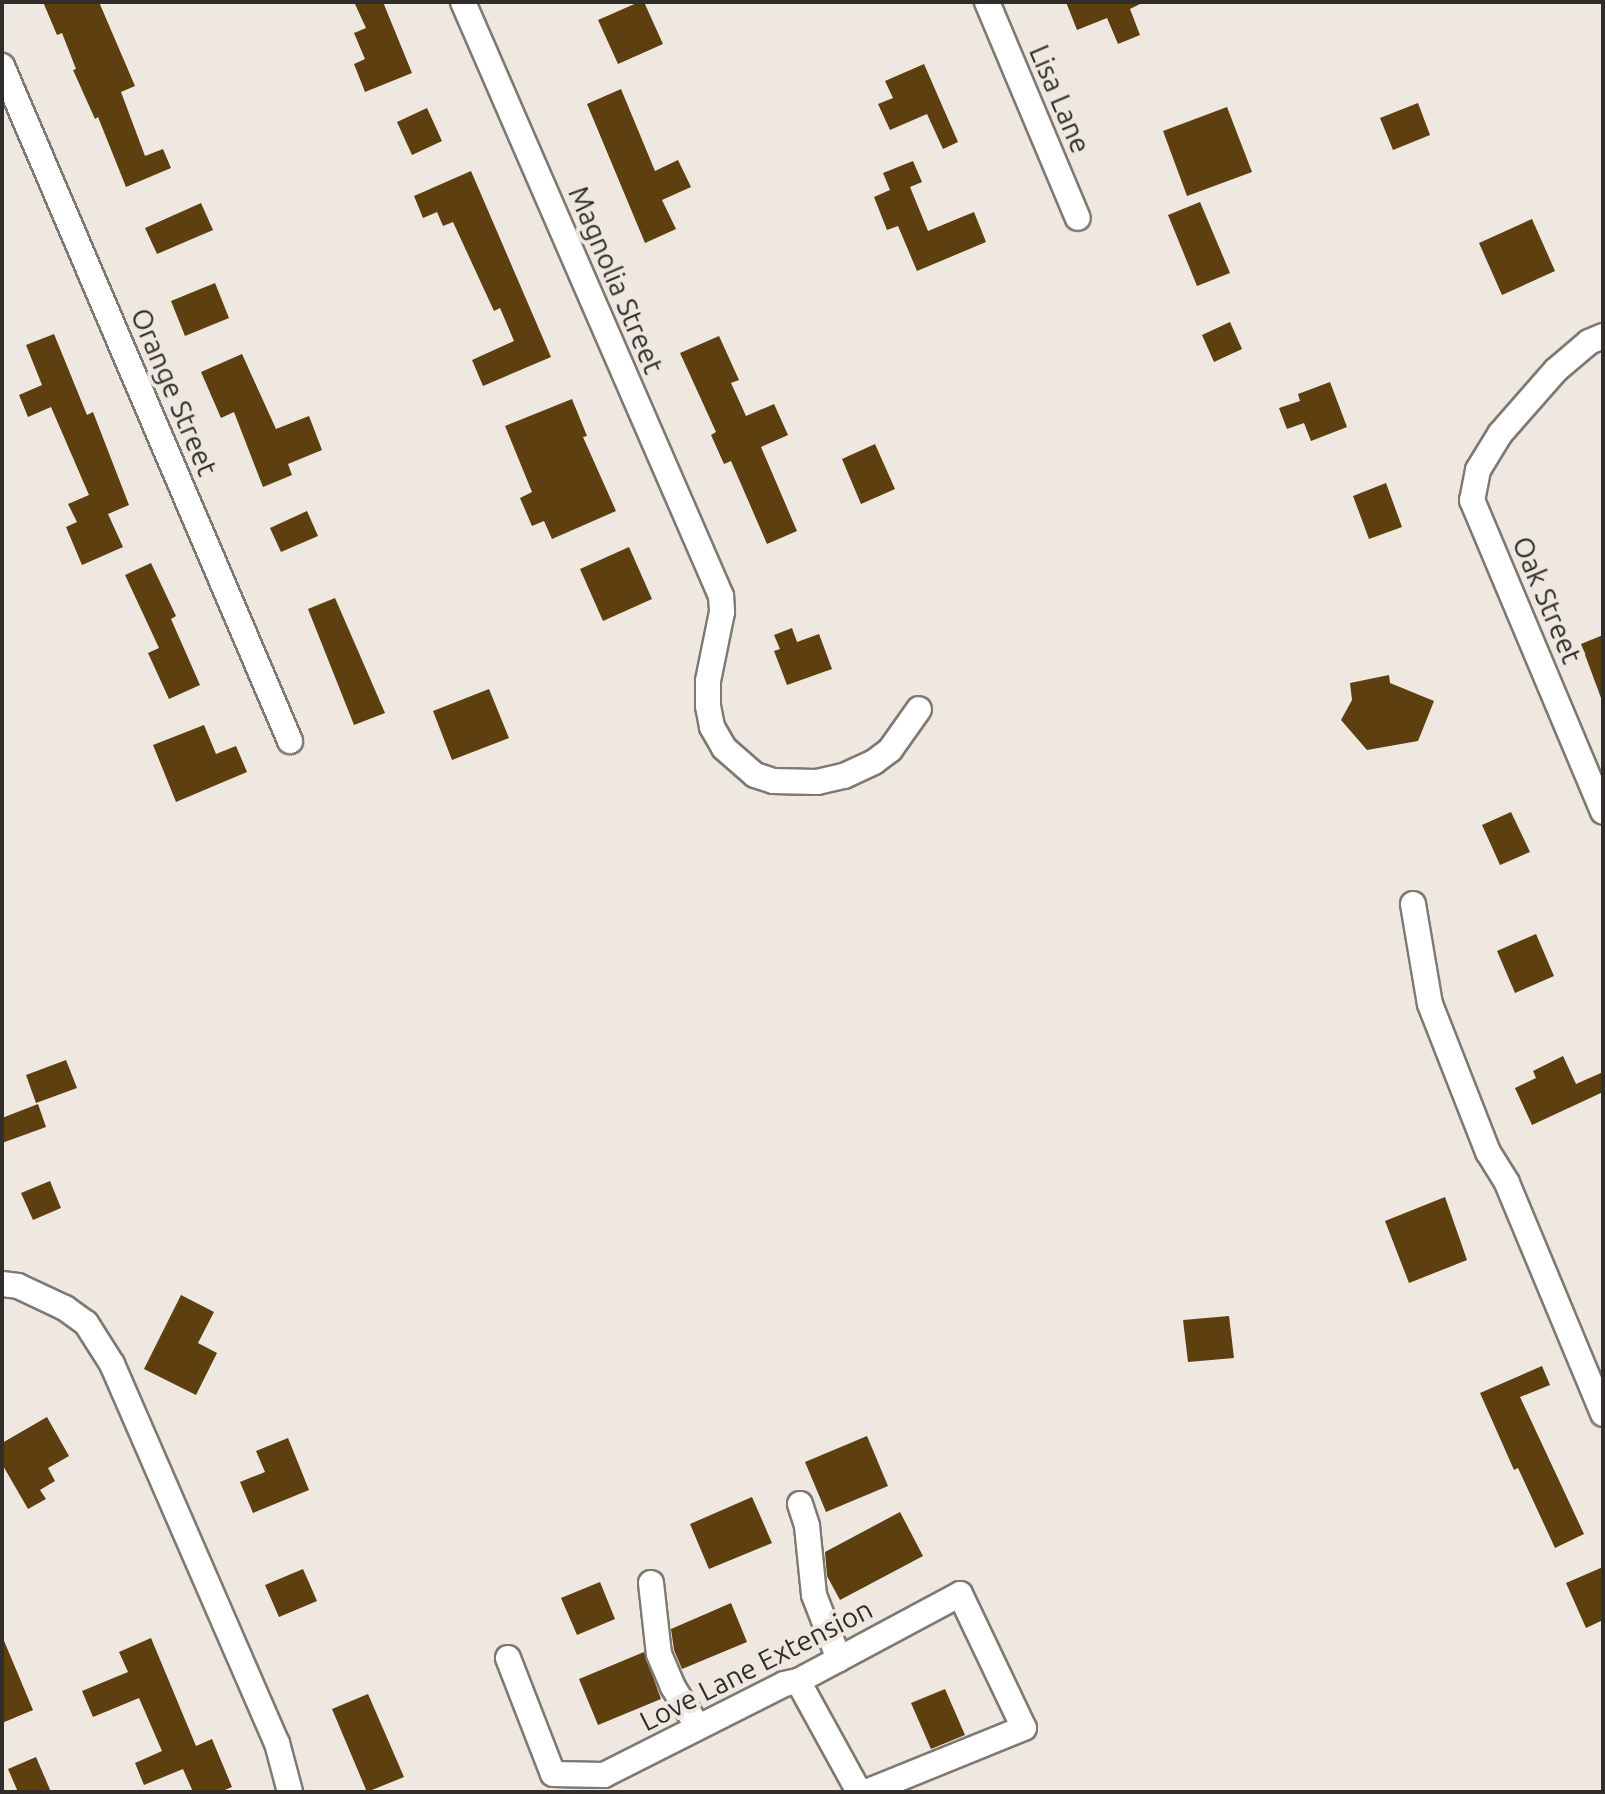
<!DOCTYPE html>
<style>
body{margin:0}
#map{position:relative;width:1605px;height:1794px;overflow:hidden;background:#eee8e1;font-family:Ubuntu,sans-serif}
div>[style]{position:absolute}
.building>*{inset:0;background:#5e3f0f}
.roads{filter:drop-shadow(2px 0 #7f7973) drop-shadow(-2px 0 #7f7973) drop-shadow(0 2px #7f7973) drop-shadow(0 -2px #7f7973)}
.minor>*{height:24px;margin:-12px;padding:0 12px;transform-origin:12px;border-radius:12px;background:#fff}
span{translate:-50% -50%;white-space:nowrap;text-align:center;line-height:1.15;-webkit-text-stroke:8px #eee8e1;paint-order:stroke}
.street-label{font-size:28px;color:#302d2a}
.frame{position:absolute;inset:0;border:4px solid #302d2a;pointer-events:none}
</style>
<div id="map">
<div class="building">
<i style="clip-path:polygon(43px 2px,99px 2px,135px 86px,121px 92px,145px 156px,163px 149px,171px 168px,126px 187px,98px 117px,95px 119px,73px 70px,76px 69px,62px 33px,57px 35px)"></i>
<i style="clip-path:polygon(354px 2px,383px 2px,412px 73px,365px 92px,354px 64px,365px 59px,354px 33px,366px 28px)"></i>
<i style="clip-path:polygon(639px 2px,644px 2px,663px 44px,618px 64px,598px 20px)"></i>
<i style="clip-path:polygon(1066px 2px,1144px 2px,1130px 9px,1140px 35px,1118px 44px,1107px 18px,1077px 30px)"></i>
<i style="clip-path:polygon(924px 64px,958px 142px,943px 149px,927px 114px,890px 130px,878px 104px,893px 98px,885px 81px)"></i>
<i style="clip-path:polygon(621px 89px,655px 171px,678px 160px,691px 187px,662px 200px,676px 229px,645px 243px,587px 104px)"></i>
<i style="clip-path:polygon(1418px 103px,1430px 135px,1393px 150px,1380px 118px)"></i>
<i style="clip-path:polygon(1227px 107px,1252px 172px,1187px 196px,1163px 131px)"></i>
<i style="clip-path:polygon(427px 108px,442px 141px,412px 155px,397px 122px)"></i>
<i style="clip-path:polygon(913px 161px,922px 182px,910px 187px,928px 231px,974px 212px,986px 242px,917px 271px,898px 226px,887px 230px,874px 197px,890px 190px,883px 173px)"></i>
<i style="clip-path:polygon(471px 171px,551px 357px,483px 386px,472px 360px,514px 341px,500px 308px,494px 311px,453px 222px,443px 226px,437px 212px,423px 218px,414px 196px)"></i>
<i style="clip-path:polygon(1200px 202px,1230px 273px,1197px 286px,1168px 215px)"></i>
<i style="clip-path:polygon(201px 203px,213px 230px,157px 254px,145px 228px)"></i>
<i style="clip-path:polygon(1532px 219px,1555px 271px,1502px 295px,1479px 243px)"></i>
<i style="clip-path:polygon(215px 283px,229px 318px,185px 336px,171px 301px)"></i>
<i style="clip-path:polygon(1230px 322px,1242px 349px,1214px 362px,1202px 335px)"></i>
<i style="clip-path:polygon(54px 334px,87px 415px,93px 412px,129px 505px,108px 514px,123px 547px,82px 565px,66px 527px,77px 522px,68px 504px,89px 495px,51px 407px,28px 417px,19px 395px,42px 385px,26px 345px)"></i>
<i style="clip-path:polygon(719px 336px,739px 380px,731px 383px,746px 416px,774px 404px,788px 435px,761px 447px,797px 531px,767px 544px,731px 461px,724px 464px,711px 435px,716px 432px,680px 353px)"></i>
<i style="clip-path:polygon(242px 354px,276px 429px,309px 416px,322px 450px,288px 464px,292px 475px,263px 487px,234px 412px,221px 418px,201px 372px)"></i>
<i style="clip-path:polygon(1330px 382px,1347px 427px,1311px 441px,1304px 423px,1287px 429px,1279px 408px,1300px 401px,1298px 394px)"></i>
<i style="clip-path:polygon(572px 399px,587px 436px,583px 437px,616px 511px,552px 539px,544px 521px,532px 526px,520px 498px,532px 492px,505px 426px)"></i>
<i style="clip-path:polygon(875px 444px,895px 489px,861px 504px,842px 459px)"></i>
<i style="clip-path:polygon(1386px 483px,1402px 527px,1369px 539px,1353px 496px)"></i>
<i style="clip-path:polygon(307px 511px,318px 536px,281px 552px,270px 528px)"></i>
<i style="clip-path:polygon(629px 547px,652px 599px,603px 621px,580px 569px)"></i>
<i style="clip-path:polygon(151px 563px,176px 616px,171px 619px,200px 685px,169px 699px,148px 653px,159px 648px,125px 575px)"></i>
<i style="clip-path:polygon(335px 598px,385px 713px,354px 725px,308px 609px)"></i>
<i style="clip-path:polygon(792px 628px,797px 642px,819px 634px,832px 669px,787px 685px,774px 651px,780px 649px,774px 635px)"></i>
<i style="clip-path:polygon(1603px 635px,1603px 698px,1601px 698px,1581px 644px)"></i>
<i style="clip-path:polygon(1389px 675px,1390px 683px,1434px 701px,1418px 741px,1367px 750px,1341px 720px,1352px 700px,1350px 683px)"></i>
<i style="clip-path:polygon(489px 689px,509px 738px,452px 760px,433px 711px)"></i>
<i style="clip-path:polygon(204px 725px,216px 754px,236px 746px,247px 772px,176px 802px,153px 745px)"></i>
<i style="clip-path:polygon(1511px 812px,1530px 852px,1500px 865px,1482px 825px)"></i>
<i style="clip-path:polygon(1536px 934px,1554px 976px,1515px 993px,1497px 951px)"></i>
<i style="clip-path:polygon(1563px 1056px,1576px 1084px,1603px 1072px,1603px 1092px,1532px 1125px,1515px 1088px,1536px 1078px,1533px 1071px)"></i>
<i style="clip-path:polygon(66px 1060px,77px 1088px,36px 1103px,26px 1075px)"></i>
<i style="clip-path:polygon(38px 1104px,46px 1127px,2px 1143px,2px 1118px)"></i>
<i style="clip-path:polygon(50px 1181px,61px 1208px,33px 1220px,21px 1193px)"></i>
<i style="clip-path:polygon(1445px 1197px,1467px 1260px,1409px 1283px,1385px 1221px)"></i>
<i style="clip-path:polygon(181px 1295px,214px 1312px,198px 1343px,217px 1353px,196px 1395px,144px 1369px)"></i>
<i style="clip-path:polygon(1229px 1316px,1234px 1358px,1188px 1362px,1183px 1320px)"></i>
<i style="clip-path:polygon(1542px 1366px,1550px 1385px,1520px 1397px,1584px 1534px,1555px 1548px,1518px 1468px,1514px 1470px,1480px 1393px)"></i>
<i style="clip-path:polygon(47px 1417px,69px 1456px,48px 1468px,55px 1481px,40px 1490px,46px 1499px,28px 1509px,2px 1464px,2px 1443px)"></i>
<i style="clip-path:polygon(867px 1436px,888px 1486px,826px 1512px,805px 1462px)"></i>
<i style="clip-path:polygon(288px 1438px,309px 1490px,253px 1513px,240px 1482px,265px 1472px,256px 1451px)"></i>
<i style="clip-path:polygon(752px 1497px,772px 1543px,709px 1569px,690px 1524px)"></i>
<i style="clip-path:polygon(900px 1512px,923px 1556px,840px 1600px,827px 1576px,825px 1552px)"></i>
<i style="clip-path:polygon(1603px 1567px,1603px 1620px,1586px 1628px,1566px 1583px)"></i>
<i style="clip-path:polygon(303px 1569px,317px 1601px,279px 1617px,265px 1585px)"></i>
<i style="clip-path:polygon(600px 1582px,615px 1619px,577px 1635px,561px 1598px)"></i>
<i style="clip-path:polygon(731px 1603px,747px 1642px,682px 1669px,674px 1650px,671px 1629px)"></i>
<i style="clip-path:polygon(2px 1636px,33px 1710px,2px 1723px)"></i>
<i style="clip-path:polygon(151px 1638px,196px 1746px,212px 1739px,232px 1787px,220px 1792px,193px 1792px,183px 1769px,144px 1785px,135px 1763px,162px 1751px,139px 1698px,93px 1717px,82px 1691px,128px 1672px,119px 1652px)"></i>
<i style="clip-path:polygon(644px 1652px,661px 1699px,598px 1725px,579px 1679px)"></i>
<i style="clip-path:polygon(945px 1689px,965px 1735px,931px 1749px,911px 1703px)"></i>
<i style="clip-path:polygon(368px 1694px,404px 1777px,367px 1792px,332px 1709px)"></i>
<i style="clip-path:polygon(36px 1757px,51px 1792px,18px 1792px,8px 1769px)"></i>
</div>
<div class="roads">
<div class="minor">
<i style="left:463px;top:2px;width:648px;rotate:66.52deg"></i>
<i style="left:721px;top:596px;width:16px;rotate:86deg"></i>
<i style="left:722px;top:612px;width:70px;rotate:101.5deg"></i>
<i style="left:708px;top:681px;width:25px;rotate:90deg"></i>
<i style="left:708px;top:706px;width:21px;rotate:79deg"></i>
<i style="left:712px;top:727px;width:24px;rotate:60deg"></i>
<i style="left:724px;top:748px;width:41px;rotate:41.1deg"></i>
<i style="left:755px;top:775px;width:19px;rotate:18deg"></i>
<i style="left:773px;top:781px;width:44px;rotate:1.3deg"></i>
<i style="left:817px;top:782px;width:28px;rotate:-13deg"></i>
<i style="left:844px;top:776px;width:33px;rotate:-25deg"></i>
<i style="left:874px;top:762px;width:20px;rotate:-37deg"></i>
<i style="left:890px;top:750px;width:50px;rotate:-54.7deg"></i>
<i style="left:987px;top:2px;width:234px;rotate:67.2deg"></i>
<i style="left:2px;top:66px;width:734px;rotate:66.89deg"></i>
<i style="left:1603px;top:336px;width:15px;rotate:157deg"></i>
<i style="left:1589px;top:342px;width:43px;rotate:139.7deg"></i>
<i style="left:1556px;top:370px;width:85px;rotate:131.2deg"></i>
<i style="left:1500px;top:434px;width:42px;rotate:121.4deg"></i>
<i style="left:1478px;top:470px;width:31px;rotate:101deg"></i>
<i style="left:1472px;top:500px;width:338px;rotate:67.2deg"></i>
<i style="left:1413px;top:904px;width:101px;rotate:80.4deg"></i>
<i style="left:1430px;top:1004px;width:159px;rotate:68.6deg"></i>
<i style="left:1488px;top:1152px;width:36px;rotate:58deg"></i>
<i style="left:1507px;top:1183px;width:250px;rotate:67.4deg"></i>
<i style="left:2px;top:1284px;width:16px;rotate:7deg"></i>
<i style="left:18px;top:1286px;width:52px;rotate:25.1deg"></i>
<i style="left:65px;top:1308px;width:26px;rotate:36deg"></i>
<i style="left:86px;top:1323px;width:49px;rotate:57.6deg"></i>
<i style="left:112px;top:1364px;width:413px;rotate:66.5deg"></i>
<i style="left:277px;top:1743px;width:51px;rotate:75.1deg"></i>
<i style="left:800px;top:1504px;width:23px;rotate:72deg"></i>
<i style="left:807px;top:1526px;width:69px;rotate:84.2deg"></i>
<i style="left:814px;top:1595px;width:69px;rotate:68.7deg"></i>
<i style="left:651px;top:1583px;width:71px;rotate:83.6deg"></i>
<i style="left:659px;top:1654px;width:36px;rotate:67deg"></i>
<i style="left:673px;top:1687px;width:47px;rotate:58deg"></i>
<i style="left:508px;top:1658px;width:124px;rotate:68.8deg"></i>
<i style="left:553px;top:1774px;width:51px;rotate:1.1deg"></i>
<i style="left:604px;top:1775px;width:202px;rotate:-26.8deg"></i>
<i style="left:784px;top:1684px;width:14px;rotate:-12deg"></i>
<i style="left:798px;top:1681px;width:184px;rotate:-28.2deg"></i>
<i style="left:960px;top:1594px;width:148px;rotate:64.5deg"></i>
<i style="left:1024px;top:1728px;width:170px;rotate:157.9deg"></i>
<i style="left:798px;top:1681px;width:127px;rotate:61.2deg"></i>
</div>
</div>
<div class="street-label">
<span style="left:1060px;top:99px;rotate:67deg">Lisa Lane</span>
<span style="left:616px;top:280px;rotate:67deg">Magnolia Street</span>
<span style="left:174px;top:392px;rotate:67deg">Orange Street</span>
<span style="left:1547px;top:600px;rotate:67deg">Oak Street</span>
<span style="left:756px;top:1665px;rotate:-27deg">Love Lane Extension</span>
</div>
<div class="frame"></div>
</div>
